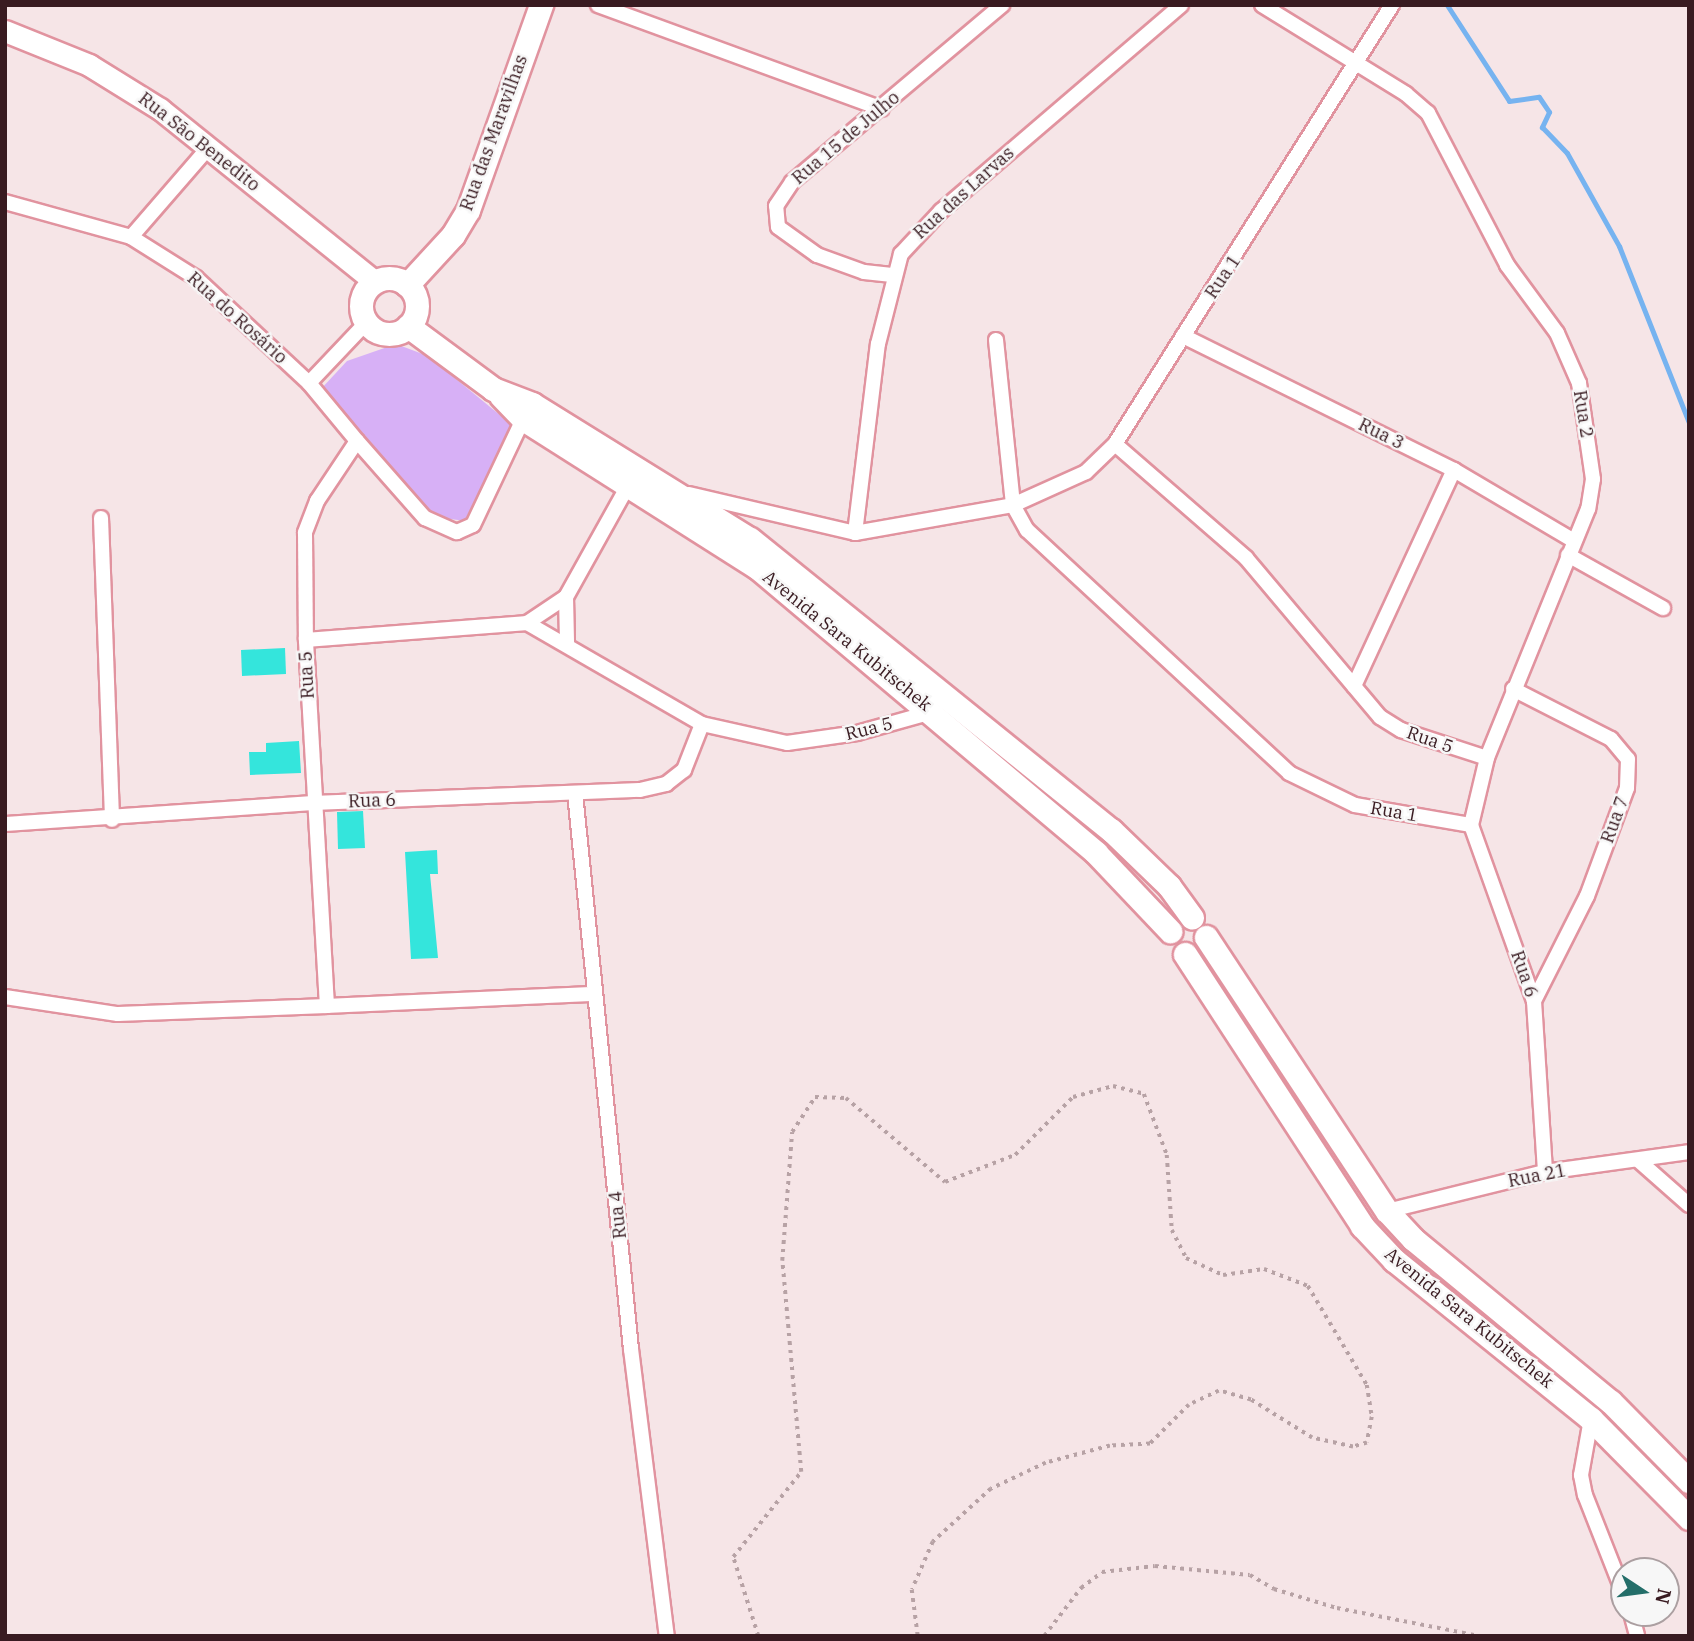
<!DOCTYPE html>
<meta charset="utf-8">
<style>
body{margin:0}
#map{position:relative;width:1694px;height:1641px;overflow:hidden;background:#f6e5e7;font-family:"IBM Plex Serif",serif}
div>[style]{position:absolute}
.green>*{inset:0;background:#d7b0f6}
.stream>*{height:5px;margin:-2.5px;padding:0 2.5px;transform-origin:2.5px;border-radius:2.5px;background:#76b3f0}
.building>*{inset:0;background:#34e5dc}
.path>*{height:3.5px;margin-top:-1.75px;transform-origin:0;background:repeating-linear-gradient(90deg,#b7a2a5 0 3.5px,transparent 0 8.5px)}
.roads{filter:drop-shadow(2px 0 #e1939f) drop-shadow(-2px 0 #e1939f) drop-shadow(0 2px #e1939f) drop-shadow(0 -2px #e1939f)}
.street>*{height:14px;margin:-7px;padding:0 7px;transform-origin:7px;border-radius:7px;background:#fff}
.secondary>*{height:21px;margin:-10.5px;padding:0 10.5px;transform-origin:10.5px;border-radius:10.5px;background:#fff}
.primary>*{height:23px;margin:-11.5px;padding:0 11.5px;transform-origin:11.5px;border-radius:11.5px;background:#fff}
.primary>.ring{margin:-11.5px;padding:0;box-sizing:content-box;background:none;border:23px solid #fff;border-radius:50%}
span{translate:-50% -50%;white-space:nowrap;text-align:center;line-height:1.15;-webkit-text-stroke:5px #f7f7f7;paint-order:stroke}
.street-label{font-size:18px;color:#391b21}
.frame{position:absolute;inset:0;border:7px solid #391b21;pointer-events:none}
.north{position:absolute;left:1610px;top:1557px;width:70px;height:70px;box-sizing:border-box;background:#f7f7f7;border:2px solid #ab9fa1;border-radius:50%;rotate:103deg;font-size:19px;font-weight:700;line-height:28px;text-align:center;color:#391b21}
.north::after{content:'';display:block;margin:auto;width:24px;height:32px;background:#246e69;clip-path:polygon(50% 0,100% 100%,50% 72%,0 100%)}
</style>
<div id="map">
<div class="green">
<i style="clip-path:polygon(396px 344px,428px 356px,511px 424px,466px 521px,434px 517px,321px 389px,347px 361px)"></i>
</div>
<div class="stream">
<i style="left:1447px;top:5px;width:114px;rotate:57.1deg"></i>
<i style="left:1509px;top:101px;width:30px;rotate:-8deg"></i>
<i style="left:1539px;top:97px;width:18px;rotate:56deg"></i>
<i style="left:1549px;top:112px;width:17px;rotate:115deg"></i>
<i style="left:1542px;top:127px;width:36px;rotate:46deg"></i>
<i style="left:1567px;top:153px;width:107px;rotate:60.8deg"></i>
<i style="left:1619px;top:246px;width:190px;rotate:68.4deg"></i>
</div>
<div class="building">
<i style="clip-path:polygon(285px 648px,286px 674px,242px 676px,241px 650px)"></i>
<i style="clip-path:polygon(299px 741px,301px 773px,250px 775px,249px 752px,266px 752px,266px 743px)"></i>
<i style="clip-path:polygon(363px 811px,365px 848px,338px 849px,337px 812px)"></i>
<i style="clip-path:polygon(437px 850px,438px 874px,430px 874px,438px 958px,411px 959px,405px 852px)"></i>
</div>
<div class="path">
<i style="left:758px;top:1636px;width:83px;rotate:-107.6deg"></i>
<i style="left:733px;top:1557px;width:109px;rotate:-51.3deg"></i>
<i style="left:801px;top:1472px;width:212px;rotate:-95.1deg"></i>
<i style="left:782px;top:1261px;width:129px;rotate:-85.6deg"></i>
<i style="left:792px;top:1132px;width:42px;rotate:-56.7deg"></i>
<i style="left:815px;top:1097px;width:31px;rotate:2deg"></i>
<i style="left:846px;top:1098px;width:130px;rotate:40.3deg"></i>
<i style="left:945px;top:1182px;width:75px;rotate:-21.1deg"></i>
<i style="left:1015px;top:1155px;width:82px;rotate:-45deg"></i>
<i style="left:1073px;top:1097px;width:41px;rotate:-15.4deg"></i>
<i style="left:1113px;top:1086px;width:32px;rotate:14deg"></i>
<i style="left:1144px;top:1094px;width:65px;rotate:69.3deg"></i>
<i style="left:1167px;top:1155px;width:75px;rotate:86.2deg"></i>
<i style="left:1172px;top:1230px;width:31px;rotate:63deg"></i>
<i style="left:1186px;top:1258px;width:41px;rotate:24.7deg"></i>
<i style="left:1223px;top:1275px;width:41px;rotate:-8.3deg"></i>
<i style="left:1264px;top:1269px;width:47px;rotate:21.1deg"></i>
<i style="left:1308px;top:1286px;width:115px;rotate:59.2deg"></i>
<i style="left:1367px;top:1385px;width:32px;rotate:81deg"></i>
<i style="left:1372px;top:1417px;width:26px;rotate:101deg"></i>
<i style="left:1367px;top:1443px;width:15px;rotate:164deg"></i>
<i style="left:1353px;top:1447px;width:42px;rotate:-167.6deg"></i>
<i style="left:1312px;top:1438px;width:72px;rotate:-148.1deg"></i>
<i style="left:1251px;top:1400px;width:33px;rotate:-164deg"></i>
<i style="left:1219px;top:1391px;width:33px;rotate:155deg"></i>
<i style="left:1189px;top:1405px;width:55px;rotate:135deg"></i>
<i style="left:1150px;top:1444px;width:40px;rotate:177.1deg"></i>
<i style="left:1110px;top:1446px;width:66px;rotate:165.1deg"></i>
<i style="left:1046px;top:1463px;width:61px;rotate:154.7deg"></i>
<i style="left:991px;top:1489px;width:79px;rotate:137.6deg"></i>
<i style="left:933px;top:1542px;width:52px;rotate:113.6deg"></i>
<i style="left:912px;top:1590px;width:46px;rotate:82.6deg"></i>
<i style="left:1044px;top:1636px;width:61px;rotate:-52.4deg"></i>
<i style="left:1081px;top:1588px;width:26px;rotate:-37deg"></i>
<i style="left:1102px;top:1572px;width:53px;rotate:-6.5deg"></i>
<i style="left:1155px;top:1566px;width:95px;rotate:5.4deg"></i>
<i style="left:1250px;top:1575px;width:28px;rotate:30deg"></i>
<i style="left:1274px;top:1589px;width:66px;rotate:16.8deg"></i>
<i style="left:1337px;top:1608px;width:146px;rotate:11.1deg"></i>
</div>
<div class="roads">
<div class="street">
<i style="left:598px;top:5px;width:302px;rotate:20.1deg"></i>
<i style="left:1262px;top:5px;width:169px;rotate:31.7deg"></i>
<i style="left:1406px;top:94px;width:29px;rotate:41deg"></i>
<i style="left:1428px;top:113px;width:171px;rotate:62.5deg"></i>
<i style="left:1507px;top:265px;width:84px;rotate:53.7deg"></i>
<i style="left:1557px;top:333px;width:55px;rotate:66.3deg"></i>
<i style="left:1579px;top:383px;width:97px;rotate:81.7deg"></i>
<i style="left:1593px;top:479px;width:30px;rotate:99deg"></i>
<i style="left:1588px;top:509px;width:269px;rotate:112.1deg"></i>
<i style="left:1487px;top:758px;width:69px;rotate:103.4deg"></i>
<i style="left:5px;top:202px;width:131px;rotate:15.5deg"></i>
<i style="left:131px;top:237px;width:77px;rotate:32.2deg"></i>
<i style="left:196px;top:278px;width:154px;rotate:42.9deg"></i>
<i style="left:309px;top:383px;width:75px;rotate:50.4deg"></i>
<i style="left:357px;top:441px;width:72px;rotate:123.7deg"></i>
<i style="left:317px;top:501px;width:34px;rotate:111deg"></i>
<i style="left:305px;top:533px;width:107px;rotate:89.5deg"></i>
<i style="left:131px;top:237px;width:119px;rotate:-49.1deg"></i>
<i style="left:892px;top:275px;width:28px;rotate:-174deg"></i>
<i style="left:864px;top:272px;width:50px;rotate:-160.1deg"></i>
<i style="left:817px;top:255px;width:48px;rotate:-144.3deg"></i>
<i style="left:778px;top:227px;width:21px;rotate:-95deg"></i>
<i style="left:776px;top:206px;width:29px;rotate:-56deg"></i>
<i style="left:792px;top:182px;width:275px;rotate:-40.1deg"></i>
<i style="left:1183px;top:336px;width:302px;rotate:26.3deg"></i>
<i style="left:1454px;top:470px;width:139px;rotate:30.6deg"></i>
<i style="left:996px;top:340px;width:166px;rotate:84.1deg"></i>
<i style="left:1013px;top:505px;width:29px;rotate:61deg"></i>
<i style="left:1027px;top:530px;width:357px;rotate:42.8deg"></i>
<i style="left:1289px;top:773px;width:73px;rotate:25.9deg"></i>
<i style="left:1355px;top:805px;width:118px;rotate:9.8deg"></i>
<i style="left:309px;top:383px;width:83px;rotate:-46.5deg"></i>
<i style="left:357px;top:441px;width:103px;rotate:48.6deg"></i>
<i style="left:425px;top:518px;width:35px;rotate:24deg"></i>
<i style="left:457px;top:532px;width:17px;rotate:-24deg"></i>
<i style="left:473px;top:525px;width:117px;rotate:-64.7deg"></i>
<i style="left:1115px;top:444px;width:174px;rotate:41deg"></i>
<i style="left:1246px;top:558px;width:208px;rotate:49.9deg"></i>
<i style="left:1380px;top:717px;width:25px;rotate:32deg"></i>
<i style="left:1401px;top:730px;width:90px;rotate:18deg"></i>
<i style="left:689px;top:494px;width:171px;rotate:13.2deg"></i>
<i style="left:855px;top:533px;width:160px;rotate:-10deg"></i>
<i style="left:1013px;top:505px;width:80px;rotate:-24.3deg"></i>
<i style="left:1086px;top:472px;width:40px;rotate:-44deg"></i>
<i style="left:1115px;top:444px;width:519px;rotate:-57.75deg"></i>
<i style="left:101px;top:518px;width:302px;rotate:87.9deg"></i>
<i style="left:855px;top:533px;width:190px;rotate:-83.1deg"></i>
<i style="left:878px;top:344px;width:93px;rotate:-75.7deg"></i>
<i style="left:901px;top:254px;width:59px;rotate:-47.1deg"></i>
<i style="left:941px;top:211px;width:316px;rotate:-40.6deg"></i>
<i style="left:1568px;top:555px;width:109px;rotate:29.2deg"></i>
<i style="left:566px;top:597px;width:45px;rotate:88.7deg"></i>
<i style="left:527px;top:623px;width:47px;rotate:-33.7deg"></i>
<i style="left:566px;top:597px;width:129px;rotate:-60.9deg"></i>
<i style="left:1354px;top:686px;width:238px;rotate:-65.2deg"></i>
<i style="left:1513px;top:689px;width:110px;rotate:27deg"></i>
<i style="left:1611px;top:739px;width:26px;rotate:50deg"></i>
<i style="left:1628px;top:759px;width:29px;rotate:92deg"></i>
<i style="left:1627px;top:788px;width:115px;rotate:110.3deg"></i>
<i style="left:1587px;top:896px;width:118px;rotate:116.8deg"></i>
<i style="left:575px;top:793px;width:559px;rotate:84.25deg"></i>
<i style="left:631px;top:1349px;width:289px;rotate:82.9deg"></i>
<i style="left:5px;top:824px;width:309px;rotate:-3.9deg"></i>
<i style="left:313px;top:803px;width:327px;rotate:-2.3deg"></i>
<i style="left:640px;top:790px;width:27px;rotate:-13deg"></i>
<i style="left:666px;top:784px;width:23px;rotate:-38deg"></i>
<i style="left:684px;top:770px;width:49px;rotate:-68.6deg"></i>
<i style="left:1471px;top:825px;width:187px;rotate:70.3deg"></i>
<i style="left:1534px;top:1001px;width:171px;rotate:86.3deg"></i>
<i style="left:5px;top:997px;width:114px;rotate:8.6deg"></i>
<i style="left:118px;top:1014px;width:209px;rotate:-2.2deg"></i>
<i style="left:327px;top:1006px;width:367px;rotate:-93.3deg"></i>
<i style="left:306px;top:640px;width:222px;rotate:-4.4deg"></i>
<i style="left:527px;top:623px;width:202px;rotate:30deg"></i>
<i style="left:702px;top:724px;width:87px;rotate:12.6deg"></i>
<i style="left:787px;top:743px;width:71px;rotate:-8.1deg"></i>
<i style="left:857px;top:733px;width:78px;rotate:-15.6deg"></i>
<i style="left:327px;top:1006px;width:268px;rotate:-2.6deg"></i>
<i style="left:1638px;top:1160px;width:68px;rotate:41.4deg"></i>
<i style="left:1387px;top:1211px;width:163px;rotate:-13.9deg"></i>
<i style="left:1545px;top:1172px;width:145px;rotate:-7.9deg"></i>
<i style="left:1591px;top:1419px;width:57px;rotate:100.1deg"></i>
<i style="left:1581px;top:1475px;width:20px;rotate:79deg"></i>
<i style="left:1585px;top:1495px;width:106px;rotate:68.5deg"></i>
<i style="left:1631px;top:1613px;width:24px;rotate:75deg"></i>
</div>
<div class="secondary">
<i style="left:5px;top:31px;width:91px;rotate:22deg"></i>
<i style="left:89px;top:65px;width:84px;rotate:31.8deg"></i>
<i style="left:160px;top:109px;width:276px;rotate:38.8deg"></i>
</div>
<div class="primary">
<i class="ring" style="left:361px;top:278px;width:33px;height:33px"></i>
<i style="left:407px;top:285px;width:68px;rotate:-47.4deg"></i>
<i style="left:453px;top:235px;width:29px;rotate:-59deg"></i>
<i style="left:468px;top:210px;width:218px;rotate:-70.4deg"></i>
<i style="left:408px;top:326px;width:106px;rotate:36.5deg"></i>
<i style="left:493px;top:389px;width:42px;rotate:21deg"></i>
<i style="left:532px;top:404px;width:256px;rotate:31.8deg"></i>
<i style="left:750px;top:539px;width:464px;rotate:38.9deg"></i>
<i style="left:1111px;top:830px;width:81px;rotate:44deg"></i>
<i style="left:1169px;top:886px;width:39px;rotate:54deg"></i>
<i style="left:501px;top:396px;width:32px;rotate:46deg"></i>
<i style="left:523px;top:419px;width:278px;rotate:32.4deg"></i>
<i style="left:758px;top:568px;width:442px;rotate:40.1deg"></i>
<i style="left:1096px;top:853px;width:108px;rotate:46.5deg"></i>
<i style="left:1206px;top:937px;width:328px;rotate:56.6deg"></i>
<i style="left:1387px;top:1211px;width:38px;rotate:47deg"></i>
<i style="left:1413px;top:1239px;width:256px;rotate:39.5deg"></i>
<i style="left:1611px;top:1402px;width:111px;rotate:45.4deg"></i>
<i style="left:1185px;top:954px;width:325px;rotate:56.9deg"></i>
<i style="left:1362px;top:1226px;width:47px;rotate:46.7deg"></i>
<i style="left:1394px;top:1260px;width:253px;rotate:38.9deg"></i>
<i style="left:1591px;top:1419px;width:139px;rotate:45.3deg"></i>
</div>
</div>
<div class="street-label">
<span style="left:494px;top:133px;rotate:-70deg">Rua das Maravilhas</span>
<span style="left:846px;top:138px;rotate:-40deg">Rua 15 de Julho</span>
<span style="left:199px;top:142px;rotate:38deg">Rua São Benedito</span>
<span style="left:964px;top:193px;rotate:-42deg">Rua das Larvas</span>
<span style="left:1223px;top:277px;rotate:-56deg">Rua 1</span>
<span style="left:237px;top:318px;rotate:42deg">Rua do Rosário</span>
<span style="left:1583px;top:414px;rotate:81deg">Rua 2</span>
<span style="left:1381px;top:434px;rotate:26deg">Rua 3</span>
<span style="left:847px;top:641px;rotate:39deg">Avenida Sara Kubitschek</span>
<span style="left:307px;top:675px;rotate:-93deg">Rua 5</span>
<span style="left:869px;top:729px;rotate:-14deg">Rua 5</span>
<span style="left:1430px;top:740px;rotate:19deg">Rua 5</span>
<span style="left:372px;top:801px;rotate:-2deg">Rua 6</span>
<span style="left:1394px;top:812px;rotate:10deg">Rua 1</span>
<span style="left:1615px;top:820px;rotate:-70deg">Rua 7</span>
<span style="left:1524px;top:974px;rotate:71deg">Rua 6</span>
<span style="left:1537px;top:1176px;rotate:-11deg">Rua 21</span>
<span style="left:618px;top:1215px;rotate:-96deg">Rua 4</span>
<span style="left:1469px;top:1318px;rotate:39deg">Avenida Sara Kubitschek</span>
</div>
<div class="frame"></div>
<div class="north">N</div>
</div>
